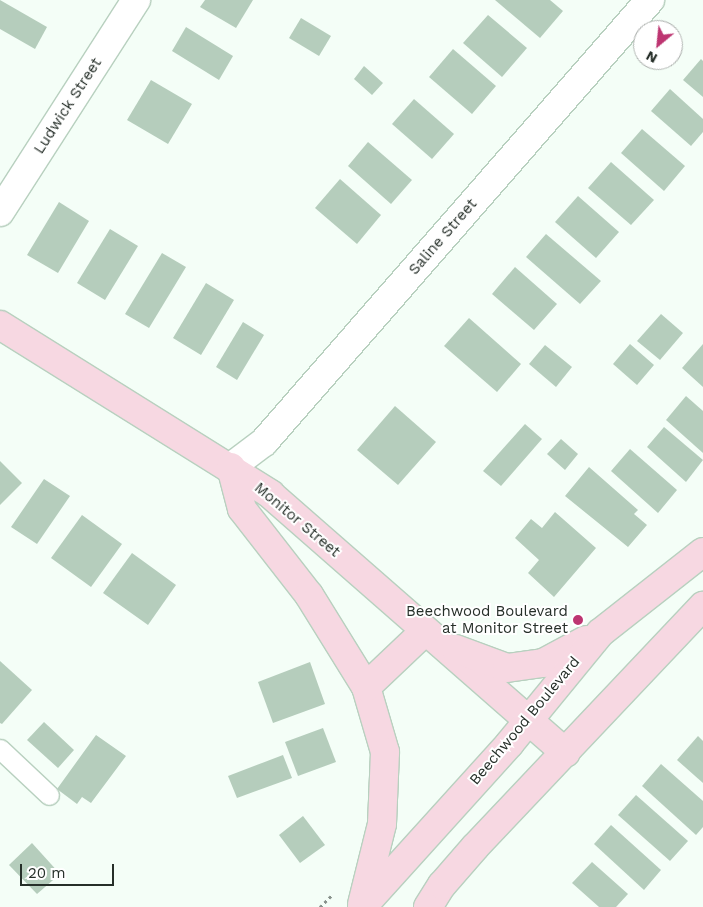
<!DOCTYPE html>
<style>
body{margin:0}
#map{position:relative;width:703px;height:907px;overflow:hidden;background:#f4fef7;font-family:"Work Sans",sans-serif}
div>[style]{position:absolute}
.building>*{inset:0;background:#b5cdbc}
.path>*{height:3px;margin-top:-1.5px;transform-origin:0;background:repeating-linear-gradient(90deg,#88918b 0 2.5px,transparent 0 6.5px)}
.roads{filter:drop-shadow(1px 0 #b8d0bf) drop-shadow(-1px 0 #b8d0bf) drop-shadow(0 1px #b8d0bf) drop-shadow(0 -1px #b8d0bf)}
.service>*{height:19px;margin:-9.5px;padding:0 9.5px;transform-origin:9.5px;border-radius:9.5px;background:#fff}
.minor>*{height:28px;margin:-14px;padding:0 14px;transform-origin:14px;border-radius:14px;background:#fff}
.primary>*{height:28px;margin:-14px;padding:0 14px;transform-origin:14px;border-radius:14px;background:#f7d8e2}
.dots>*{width:14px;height:14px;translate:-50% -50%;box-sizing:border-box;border:2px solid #fff;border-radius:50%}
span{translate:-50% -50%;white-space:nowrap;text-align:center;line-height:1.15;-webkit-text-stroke:4px #fff;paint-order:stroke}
.street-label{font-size:15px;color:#262f29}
.poi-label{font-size:15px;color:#262f29}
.right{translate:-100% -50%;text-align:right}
.north{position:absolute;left:633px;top:20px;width:50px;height:50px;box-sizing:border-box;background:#fff;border:1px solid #a8aca9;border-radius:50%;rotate:208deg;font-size:14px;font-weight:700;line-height:20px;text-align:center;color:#262f29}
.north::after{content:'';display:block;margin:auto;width:18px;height:22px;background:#bd3571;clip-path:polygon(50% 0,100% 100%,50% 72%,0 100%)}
.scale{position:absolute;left:20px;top:864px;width:94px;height:22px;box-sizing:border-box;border:2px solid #262f29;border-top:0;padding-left:6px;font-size:15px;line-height:18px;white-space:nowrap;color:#262f29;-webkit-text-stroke:4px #fff;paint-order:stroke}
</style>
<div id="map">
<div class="building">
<i style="clip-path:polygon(0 0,47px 27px,35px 49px,0 29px)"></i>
<i style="clip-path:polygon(205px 0,253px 0,236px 28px,200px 7px)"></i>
<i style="clip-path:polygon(495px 0,550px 0,563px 11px,540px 38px)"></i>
<i style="clip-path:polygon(488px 15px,527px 48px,502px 77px,463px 43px)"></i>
<i style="clip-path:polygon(301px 18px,331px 36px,319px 56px,289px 38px)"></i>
<i style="clip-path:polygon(186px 27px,233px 56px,219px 80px,172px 51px)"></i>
<i style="clip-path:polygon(453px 49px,496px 86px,472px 114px,429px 77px)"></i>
<i style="clip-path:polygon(701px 59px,703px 61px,703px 97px,683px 80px)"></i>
<i style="clip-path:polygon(364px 66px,383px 83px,372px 95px,354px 79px)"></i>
<i style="clip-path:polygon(151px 80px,192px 104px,168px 144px,127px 120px)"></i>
<i style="clip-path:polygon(670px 89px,703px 119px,703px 132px,691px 146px,651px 111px)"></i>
<i style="clip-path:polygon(414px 99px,454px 134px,432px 159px,392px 124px)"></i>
<i style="clip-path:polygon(642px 129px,685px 166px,664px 191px,621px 153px)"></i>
<i style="clip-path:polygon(368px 142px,412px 180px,391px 204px,348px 166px)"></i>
<i style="clip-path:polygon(611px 162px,654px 200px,631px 225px,588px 188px)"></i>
<i style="clip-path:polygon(340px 179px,381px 215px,357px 244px,315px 208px)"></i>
<i style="clip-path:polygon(578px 196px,619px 232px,596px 258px,555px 222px)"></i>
<i style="clip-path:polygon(59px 202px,89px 221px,58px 273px,27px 255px)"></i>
<i style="clip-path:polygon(110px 229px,138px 246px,105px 300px,77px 283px)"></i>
<i style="clip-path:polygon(546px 234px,601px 281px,580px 304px,526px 257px)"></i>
<i style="clip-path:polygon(162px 253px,186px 267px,149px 328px,125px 314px)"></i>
<i style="clip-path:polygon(515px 267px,557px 304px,534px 330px,492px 294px)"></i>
<i style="clip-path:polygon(206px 283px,234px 300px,201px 355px,173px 338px)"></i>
<i style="clip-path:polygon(661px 314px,683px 333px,660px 360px,637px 341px)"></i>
<i style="clip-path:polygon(469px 318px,521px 364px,497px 392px,444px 346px)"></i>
<i style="clip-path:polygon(243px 322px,264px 335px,237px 380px,216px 367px)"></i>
<i style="clip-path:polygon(630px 344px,654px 365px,637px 385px,613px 364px)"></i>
<i style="clip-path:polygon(703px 344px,703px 387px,682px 368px)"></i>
<i style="clip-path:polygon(545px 345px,572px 367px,556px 387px,529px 364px)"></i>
<i style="clip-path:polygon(686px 396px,703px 411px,703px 453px,666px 420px)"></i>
<i style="clip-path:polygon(395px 406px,436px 442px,398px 485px,357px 450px)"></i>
<i style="clip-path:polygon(525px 424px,542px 439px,501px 486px,483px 471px)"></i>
<i style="clip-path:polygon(664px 427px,703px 460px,686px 482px,647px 447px)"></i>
<i style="clip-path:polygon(561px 439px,578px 454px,565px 470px,547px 454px)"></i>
<i style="clip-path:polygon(630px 449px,677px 490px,658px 513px,611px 471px)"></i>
<i style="clip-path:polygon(0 461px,22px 483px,0 505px)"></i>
<i style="clip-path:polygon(589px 467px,638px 510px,634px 514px,647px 525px,628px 547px,565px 496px)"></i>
<i style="clip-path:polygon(44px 479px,70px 496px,37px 544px,11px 527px)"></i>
<i style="clip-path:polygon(555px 512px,596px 548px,554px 597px,528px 573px,539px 560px,515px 538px,531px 519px,542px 528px)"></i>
<i style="clip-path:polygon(82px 515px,122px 544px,91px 587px,51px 558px)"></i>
<i style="clip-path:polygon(132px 553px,176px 585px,148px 625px,103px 593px)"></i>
<i style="clip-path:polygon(0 661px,32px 690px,2px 724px,0 723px)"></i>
<i style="clip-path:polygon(310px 662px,325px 704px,273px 723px,258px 682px)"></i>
<i style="clip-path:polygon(44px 722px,74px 750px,58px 768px,27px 740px)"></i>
<i style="clip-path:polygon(323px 728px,336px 762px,298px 776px,285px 742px)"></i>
<i style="clip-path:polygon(96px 735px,126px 756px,91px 803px,82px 797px,77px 804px,57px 789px)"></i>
<i style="clip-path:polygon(698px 736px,703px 741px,703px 783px,677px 760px)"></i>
<i style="clip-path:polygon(283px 755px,292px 778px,237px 798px,228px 776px)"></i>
<i style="clip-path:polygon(661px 764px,703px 801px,703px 827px,696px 835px,642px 786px)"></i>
<i style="clip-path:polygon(636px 795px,688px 841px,670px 861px,618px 815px)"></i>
<i style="clip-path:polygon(303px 816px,325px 845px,300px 863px,279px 835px)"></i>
<i style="clip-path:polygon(611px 825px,661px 870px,644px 890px,594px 844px)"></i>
<i style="clip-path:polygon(32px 843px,60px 874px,37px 894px,9px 865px)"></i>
<i style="clip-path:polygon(592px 862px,628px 894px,616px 907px,599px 907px,572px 883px)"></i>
</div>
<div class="path">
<i style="left:320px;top:907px;width:18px;rotate:-45deg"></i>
</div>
<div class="roads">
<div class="service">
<i style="left:0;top:749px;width:67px;rotate:43.2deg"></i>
</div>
<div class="minor">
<i style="left:0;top:212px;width:252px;rotate:-57.3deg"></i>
<i style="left:231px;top:467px;width:41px;rotate:-37.1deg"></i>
<i style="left:264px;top:442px;width:587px;rotate:-48.87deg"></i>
</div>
<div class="primary">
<i style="left:0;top:325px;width:319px;rotate:32deg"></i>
<i style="left:270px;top:494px;width:393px;rotate:41.2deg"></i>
<i style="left:231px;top:467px;width:43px;rotate:75.3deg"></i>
<i style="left:242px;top:509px;width:109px;rotate:52.1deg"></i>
<i style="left:309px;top:595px;width:108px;rotate:58.2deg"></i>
<i style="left:366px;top:687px;width:68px;rotate:73.7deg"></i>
<i style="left:385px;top:752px;width:72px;rotate:92.4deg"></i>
<i style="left:382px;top:824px;width:82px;rotate:104deg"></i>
<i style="left:456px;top:649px;width:54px;rotate:20.4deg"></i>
<i style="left:507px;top:668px;width:36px;rotate:-8deg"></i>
<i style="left:543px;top:663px;width:49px;rotate:-28.1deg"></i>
<i style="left:366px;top:687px;width:81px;rotate:-43.5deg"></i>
<i style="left:362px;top:907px;width:221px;rotate:-47.9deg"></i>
<i style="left:510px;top:743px;width:142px;rotate:-50.7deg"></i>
<i style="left:600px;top:633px;width:131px;rotate:-38.2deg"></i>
<i style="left:428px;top:907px;width:26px;rotate:-58deg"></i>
<i style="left:442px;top:885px;width:50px;rotate:-49deg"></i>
<i style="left:475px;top:847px;width:332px;rotate:-46.6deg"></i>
</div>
</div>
<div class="dots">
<i style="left:578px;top:620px;background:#bd3571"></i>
</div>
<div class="street-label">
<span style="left:68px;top:106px;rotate:-57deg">Ludwick Street</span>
<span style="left:443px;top:237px;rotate:-49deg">Saline Street</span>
<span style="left:297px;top:520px;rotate:40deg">Monitor Street</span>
<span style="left:525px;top:721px;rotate:-50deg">Beechwood Boulevard</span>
</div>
<div class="poi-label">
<span class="right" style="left:568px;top:620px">Beechwood Boulevard<br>at Monitor Street</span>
</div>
<div class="north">N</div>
<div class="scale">20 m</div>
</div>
